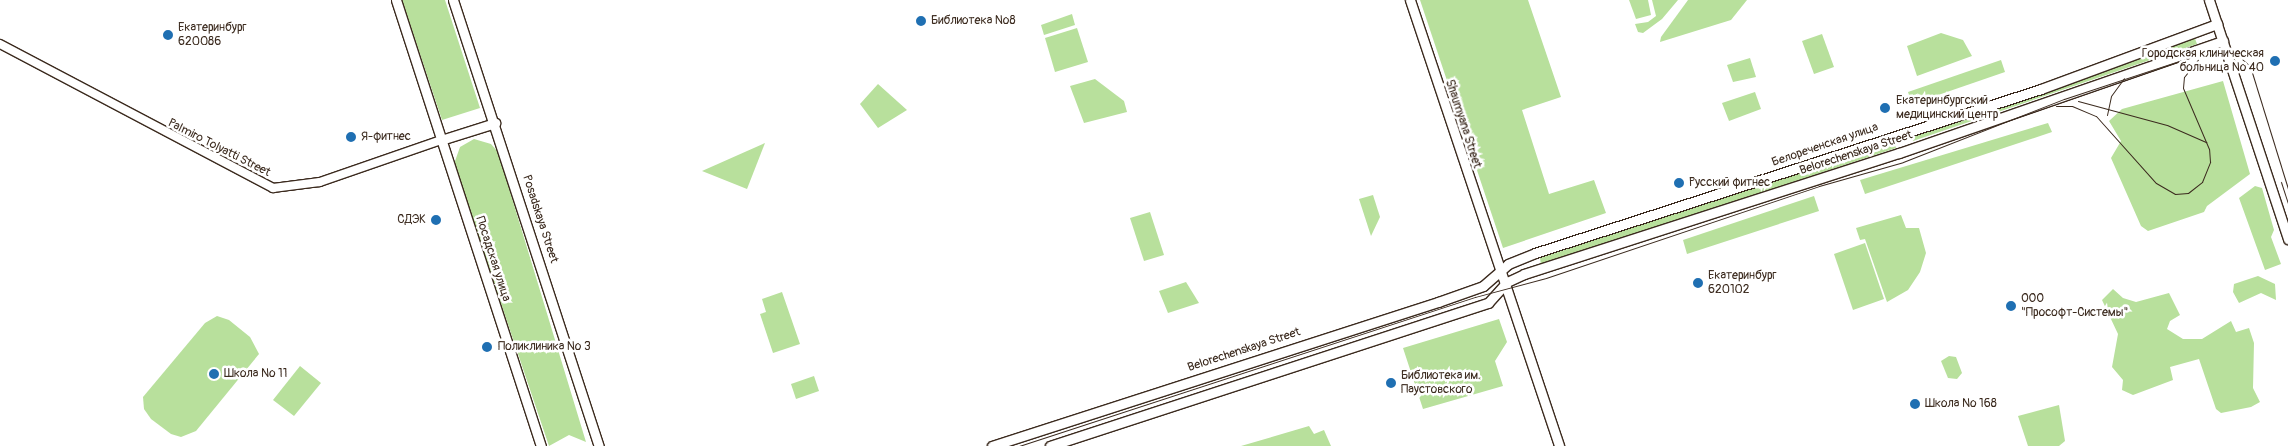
<!DOCTYPE html>
<meta charset="utf-8">
<style>
body{margin:0}
#map{position:relative;width:2288px;height:446px;overflow:hidden;background:#fff;font-family:Pangolin,sans-serif}
div>[style]{position:absolute}
.green>*{inset:0;background:#b8e09c}
.roads{filter:drop-shadow(1px 0 #3b2a1e) drop-shadow(-1px 0 #3b2a1e) drop-shadow(0 1px #3b2a1e) drop-shadow(0 -1px #3b2a1e)}
.minor>*{height:8px;margin:-4px;padding:0 4px;transform-origin:4px;border-radius:4px;background:#fff}
.tertiary>*{height:9px;margin:-4.5px;padding:0 4.5px;transform-origin:4.5px;border-radius:4.5px;background:#fff}
.tram>*{height:1px;margin:-0.5px;padding:0 0.5px;transform-origin:0.5px;border-radius:0.5px;background:#3b2a1e}
.dots>*{width:14px;height:14px;translate:-50% -50%;box-sizing:border-box;border:2px solid #fff;border-radius:50%}
span{translate:-50% -50%;white-space:nowrap;text-align:center;line-height:1.15;-webkit-text-stroke:5px #fff;paint-order:stroke}
.poi-label{font-size:12px;color:#3b2a1e}
.left{translate:0 -50%;text-align:left}
.right{translate:-100% -50%;text-align:right}
.street-label{font-size:12px;color:#3b2a1e}
</style>
<div id="map">
<div class="green">
<i style="clip-path:polygon(402px 0,445px 0,480px 108px,442px 120px)"></i>
<i style="clip-path:polygon(1420px 0,1528px 0,1561px 97px,1522px 110px,1549px 194px,1594px 180px,1606px 213px,1503px 248px)"></i>
<i style="clip-path:polygon(1629px 0,1648px 0,1651px 15px,1636px 19px)"></i>
<i style="clip-path:polygon(1652px 0,1678px 0,1662px 19px,1643px 33px,1638px 32px,1635px 24px,1648px 22px,1656px 16px)"></i>
<i style="clip-path:polygon(1688px 0,1747px 0,1731px 20px,1660px 42px,1661px 37px)"></i>
<i style="clip-path:polygon(1072px 14px,1075px 25px,1044px 35px,1041px 25px)"></i>
<i style="clip-path:polygon(1077px 28px,1088px 62px,1055px 72px,1045px 38px)"></i>
<i style="clip-path:polygon(1941px 33px,1963px 40px,1972px 56px,1917px 76px,1907px 46px)"></i>
<i style="clip-path:polygon(1822px 34px,1834px 67px,1814px 74px,1802px 41px)"></i>
<i style="clip-path:polygon(2194px 36px,2197px 44px,1913px 141px,1911px 135px)"></i>
<i style="clip-path:polygon(1750px 58px,1756px 77px,1733px 82px,1727px 65px)"></i>
<i style="clip-path:polygon(2001px 60px,2005px 72px,1912px 104px,1908px 92px)"></i>
<i style="clip-path:polygon(1095px 79px,1124px 101px,1127px 112px,1084px 123px,1070px 86px)"></i>
<i style="clip-path:polygon(2223px 81px,2250px 174px,2207px 206px,2204px 212px,2148px 231px,2141px 226px,2111px 158px,2121px 141px,2109px 121px,2122px 109px)"></i>
<i style="clip-path:polygon(878px 84px,907px 110px,878px 128px,860px 104px)"></i>
<i style="clip-path:polygon(1755px 92px,1761px 109px,1729px 121px,1722px 103px)"></i>
<i style="clip-path:polygon(2048px 123px,2052px 132px,1865px 194px,1860px 180px)"></i>
<i style="clip-path:polygon(474px 139px,491px 144px,498px 152px,586px 442px,569px 435px,549px 446px,454px 164px,460px 147px)"></i>
<i style="clip-path:polygon(1894px 141px,1896px 148px,1541px 265px,1540px 258px)"></i>
<i style="clip-path:polygon(765px 143px,747px 189px,702px 171px)"></i>
<i style="clip-path:polygon(2255px 186px,2262px 188px,2274px 230px,2271px 237px,2281px 264px,2265px 270px,2239px 198px)"></i>
<i style="clip-path:polygon(1373px 195px,1380px 217px,1371px 236px,1359px 199px)"></i>
<i style="clip-path:polygon(1814px 196px,1819px 211px,1687px 254px,1683px 240px)"></i>
<i style="clip-path:polygon(1150px 212px,1164px 255px,1144px 261px,1130px 218px)"></i>
<i style="clip-path:polygon(1901px 215px,1906px 228px,1919px 228px,1926px 253px,1920px 272px,1908px 290px,1887px 302px,1865px 239px,1860px 240px,1856px 228px)"></i>
<i style="clip-path:polygon(1865px 243px,1884px 299px,1853px 310px,1834px 254px)"></i>
<i style="clip-path:polygon(2258px 276px,2275px 284px,2276px 300px,2261px 293px,2239px 303px,2233px 292px,2234px 284px)"></i>
<i style="clip-path:polygon(1186px 282px,1199px 303px,1168px 313px,1159px 291px)"></i>
<i style="clip-path:polygon(2113px 289px,2123px 298px,2136px 302px,2169px 293px,2180px 315px,2170px 321px,2167px 329px,2183px 339px,2202px 339px,2231px 321px,2236px 332px,2249px 328px,2254px 343px,2253px 388px,2260px 402px,2251px 407px,2221px 413px,2216px 409px,2199px 359px,2170px 367px,2173px 380px,2133px 395px,2122px 390px,2123px 380px,2112px 367px,2118px 334px,2102px 300px)"></i>
<i style="clip-path:polygon(782px 292px,800px 344px,773px 353px,760px 314px,766px 312px,762px 299px)"></i>
<i style="clip-path:polygon(217px 316px,229px 320px,250px 337px,259px 354px,196px 431px,181px 437px,171px 434px,151px 419px,144px 409px,143px 397px,205px 323px)"></i>
<i style="clip-path:polygon(1499px 319px,1507px 342px,1495px 361px,1503px 386px,1423px 409px,1403px 348px)"></i>
<i style="clip-path:polygon(1949px 356px,1956px 357px,1962px 373px,1957px 379px,1948px 378px,1941px 361px)"></i>
<i style="clip-path:polygon(300px 366px,321px 383px,294px 416px,273px 400px)"></i>
<i style="clip-path:polygon(814px 376px,819px 391px,796px 399px,791px 384px)"></i>
<i style="clip-path:polygon(2059px 405px,2065px 441px,2059px 446px,2028px 446px,2018px 416px)"></i>
<i style="clip-path:polygon(1309px 426px,1314px 434px,1324px 430px,1331px 446px,1241px 446px)"></i>
</div>
<div class="roads">
<div class="minor">
<i style="left:0;top:44px;width:309px;rotate:27.8deg"></i>
<i style="left:273px;top:188px;width:47px;rotate:-7.3deg"></i>
<i style="left:320px;top:182px;width:128px;rotate:-19.1deg"></i>
</div>
<div class="tertiary">
<i style="left:396px;top:0;width:469px;rotate:72deg"></i>
<i style="left:453px;top:0;width:469px;rotate:71.9deg"></i>
<i style="left:1410px;top:0;width:470px;rotate:71.5deg"></i>
<i style="left:2209px;top:0;width:252px;rotate:71.7deg"></i>
<i style="left:441px;top:140px;width:57px;rotate:-17.5deg"></i>
<i style="left:992px;top:446px;width:469px;rotate:-17.9deg"></i>
<i style="left:1438px;top:302px;width:48px;rotate:-19.6deg"></i>
<i style="left:1483px;top:286px;width:33px;rotate:-41deg"></i>
<i style="left:1508px;top:264px;width:29px;rotate:-22deg"></i>
<i style="left:1535px;top:253px;width:532px;rotate:-17.96deg"></i>
<i style="left:2041px;top:89px;width:188px;rotate:-20.3deg"></i>
<i style="left:1050px;top:446px;width:461px;rotate:-18.1deg"></i>
<i style="left:1488px;top:303px;width:28px;rotate:-48deg"></i>
<i style="left:1507px;top:282px;width:19px;rotate:-25deg"></i>
<i style="left:1524px;top:274px;width:394px;rotate:-17.9deg"></i>
<i style="left:1899px;top:153px;width:343px;rotate:-19.1deg"></i>
</div>
</div>
<div class="tram">
<i style="left:2078px;top:101px;width:92px;rotate:15.1deg"></i>
<i style="left:2167px;top:125px;width:43px;rotate:23.6deg"></i>
<i style="left:2056px;top:106px;width:16px"></i>
<i style="left:2072px;top:106px;width:26px;rotate:23deg"></i>
<i style="left:2096px;top:116px;width:90px;rotate:48.2deg"></i>
<i style="left:2156px;top:183px;width:22px;rotate:30deg"></i>
<i style="left:2175px;top:194px;width:13px;rotate:-4deg"></i>
<i style="left:2188px;top:193px;width:18px;rotate:-38deg"></i>
<i style="left:2202px;top:182px;width:22px;rotate:-68deg"></i>
<i style="left:2210px;top:162px;width:13px;rotate:-94deg"></i>
<i style="left:2209px;top:149px;width:66px;rotate:-113.1deg"></i>
<i style="left:2183px;top:88px;width:11px;rotate:-85deg"></i>
<i style="left:2184px;top:77px;width:22px;rotate:-51deg"></i>
<i style="left:2107px;top:115px;width:19px;rotate:-78deg"></i>
<i style="left:2111px;top:96px;width:22px;rotate:-54deg"></i>
<i style="left:2281px;top:182px;width:23px;rotate:72deg"></i>
<i style="left:1019px;top:446px;width:480px;rotate:-18.1deg"></i>
<i style="left:1475px;top:297px;width:73px;rotate:-15deg"></i>
<i style="left:1546px;top:278px;width:288px;rotate:-18.6deg"></i>
<i style="left:1819px;top:186px;width:87px;rotate:-15.9deg"></i>
<i style="left:1903px;top:162px;width:173px;rotate:-21.4deg"></i>
<i style="left:2064px;top:99px;width:162px;rotate:-18.3deg"></i>
<i style="left:2218px;top:48px;width:14px;rotate:8deg"></i>
<i style="left:2232px;top:50px;width:24px;rotate:42deg"></i>
<i style="left:2250px;top:66px;width:129px;rotate:72.8deg"></i>
</div>
<div class="dots">
<i style="left:921px;top:21px;background:#1f6fb2"></i>
<i style="left:168px;top:35px;background:#1f6fb2"></i>
<i style="left:2275px;top:61px;background:#1f6fb2"></i>
<i style="left:1885px;top:108px;background:#1f6fb2"></i>
<i style="left:351px;top:137px;background:#1f6fb2"></i>
<i style="left:1679px;top:183px;background:#1f6fb2"></i>
<i style="left:436px;top:220px;background:#1f6fb2"></i>
<i style="left:1698px;top:283px;background:#1f6fb2"></i>
<i style="left:2011px;top:306px;background:#1f6fb2"></i>
<i style="left:487px;top:347px;background:#1f6fb2"></i>
<i style="left:214px;top:374px;background:#1f6fb2"></i>
<i style="left:1391px;top:383px;background:#1f6fb2"></i>
<i style="left:1915px;top:404px;background:#1f6fb2"></i>
</div>
<div class="poi-label">
<span class="left" style="left:931px;top:21px">Библиотека №8</span>
<span class="left" style="left:178px;top:35px">Екатеринбург<br>620086</span>
<span class="right" style="left:2264px;top:61px">Городская клиническая<br>больница № 40</span>
<span class="left" style="left:1896px;top:108px">Екатеринбургский<br>медицинский центр</span>
<span class="left" style="left:361px;top:137px">Я-фитнес</span>
<span class="left" style="left:1689px;top:183px">Русский фитнес</span>
<span class="right" style="left:426px;top:220px">СДЭК</span>
<span class="left" style="left:1708px;top:283px">Екатеринбург<br>620102</span>
<span class="left" style="left:2021px;top:306px">ООО<br>"Прософт-Системы"</span>
<span class="left" style="left:498px;top:347px">Поликлиника № 3</span>
<span class="left" style="left:224px;top:374px">Школа № 11</span>
<span class="left" style="left:1401px;top:383px">Библиотека им.<br>Паустовского</span>
<span class="left" style="left:1925px;top:404px">Школа № 168</span>
</div>
<div class="street-label">
<span style="left:1463px;top:124px;rotate:72deg">Shaumyana Street</span>
<span style="left:1825px;top:145px;rotate:-19deg">Белореченская улица</span>
<span style="left:219px;top:148px;rotate:27deg">Palmiro Tolyatti Street</span>
<span style="left:1856px;top:153px;rotate:-18deg">Belorechenskaya Street</span>
<span style="left:540px;top:219px;rotate:72deg">Posadskaya Street</span>
<span style="left:493px;top:259px;rotate:72deg">Посадская улица</span>
<span style="left:1244px;top:350px;rotate:-18deg">Belorechenskaya Street</span>
</div>
</div>
